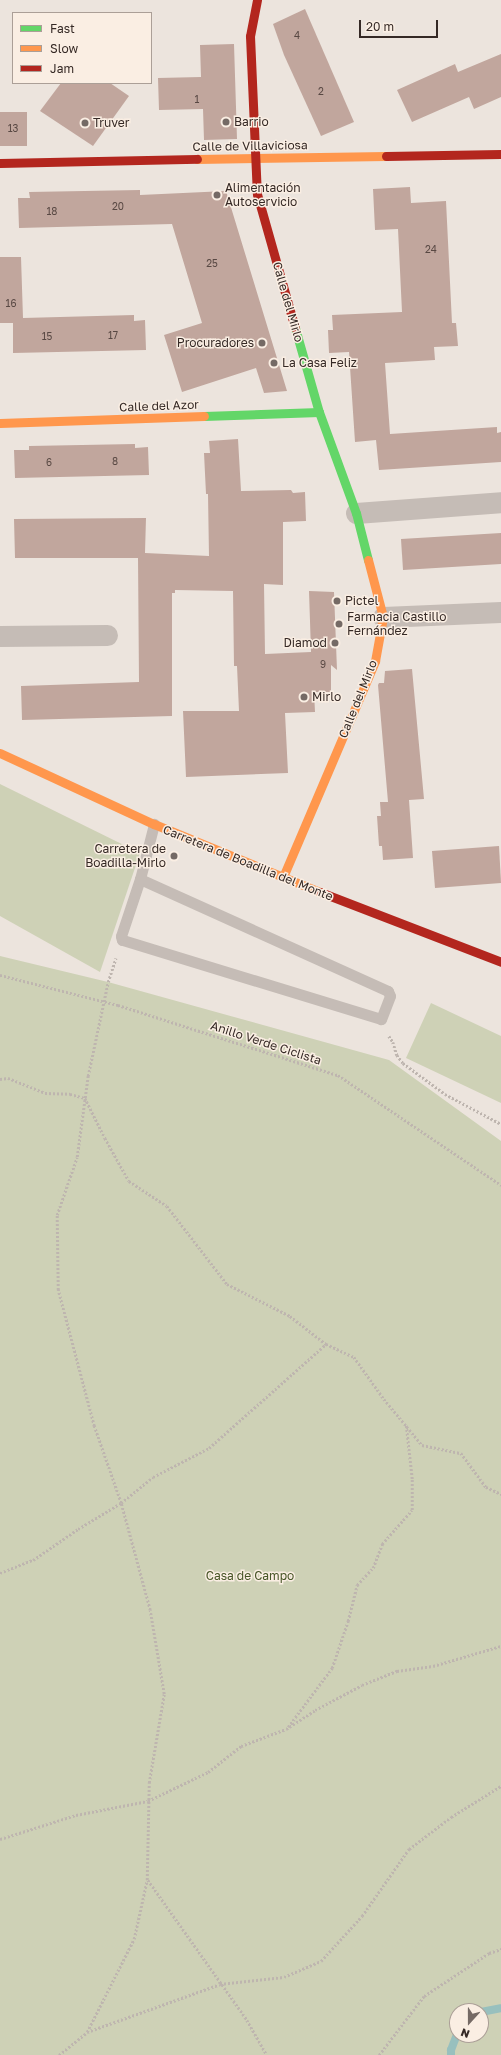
<!DOCTYPE html>
<meta charset="utf-8">
<style>
body{margin:0}
#map{position:relative;width:501px;height:2055px;overflow:hidden;background:#ece4dd;font-family:"Golos Text",sans-serif}
div>[style]{position:absolute}
.green>*{inset:0;background:#ced1b6}
.stream>*{height:8px;margin:-4px;padding:0 4px;transform-origin:4px;border-radius:4px;background:#98c0be}
.building>*{inset:0;background:#c1a69d}
.path>*{height:2.5px;margin-top:-1.25px;transform-origin:0;background:repeating-linear-gradient(90deg,#beb5af 0 2px,transparent 0 4px)}
.lane>*{height:11px;margin:-5.5px;padding:0 5.5px;transform-origin:5.5px;border-radius:5.5px;background:#c5bcb6}
.street>*{height:21px;margin:-10.5px;padding:0 10.5px;transform-origin:10.5px;border-radius:10.5px;background:#c5bcb6}
.fast>*{height:9px;margin:-4.5px;padding:0 4.5px;transform-origin:4.5px;border-radius:4.5px;background:#63d668}
.slow>*{height:9px;margin:-4.5px;padding:0 4.5px;transform-origin:4.5px;border-radius:4.5px;background:#ff974d}
.jam>*{height:9px;margin:-4.5px;padding:0 4.5px;transform-origin:4.5px;border-radius:4.5px;background:#b3261e}
.dots>*{width:11px;height:11px;translate:-50% -50%;box-sizing:border-box;border:2px solid #faeee3;border-radius:50%}
span{translate:-50% -50%;white-space:nowrap;text-align:center;line-height:1.15;-webkit-text-stroke:3px #faeee3;paint-order:stroke}
.number-label{font-size:10px;color:#584843}
.number-label span{-webkit-text-stroke-width:0}
.poi-label{font-size:12px;color:#352925}
.left{translate:0 -50%;text-align:left}
.right{translate:-100% -50%;text-align:right}
.street-label{font-size:12px;color:#352925}
.park-label{font-size:12px;color:#475527}
.legend{position:absolute;left:12px;top:12px;width:140px;height:72px;box-sizing:border-box;background:#faeee3;border:1px solid #ab9f97;margin:0;padding:5px 7px;list-style:none;font-size:12px;color:#352925}
.legend li{display:flex;align-items:center;gap:8px;height:20px}
.legend b{width:20px;border:1px solid #ab9f97}
.north{position:absolute;left:449px;top:2003px;width:40px;height:40px;box-sizing:border-box;background:#faeee3;border:1px solid #ab9f97;border-radius:50%;rotate:201deg;font-size:11px;font-weight:700;line-height:16px;text-align:center;color:#352925}
.north::after{content:'';display:block;margin:auto;width:14px;height:18px;background:#756a65;clip-path:polygon(50% 0,100% 100%,50% 72%,0 100%)}
.scale{position:absolute;left:359px;top:20px;width:79px;height:18px;box-sizing:border-box;border:2px solid #352925;border-top:0;padding-left:5px;font-size:12px;line-height:14px;white-space:nowrap;color:#352925;-webkit-text-stroke:3px #faeee3;paint-order:stroke}
</style>
<div id="map">
<div class="green">
<i style="clip-path:polygon(0 784px,140px 853px,100px 972px,0 916px)"></i>
<i style="clip-path:polygon(evenodd,0 956px,108px 982px,389px 1060px,501px 1141px,501px 2055px,0 2055px,0 956px,457px 2011px,481px 2011px,481px 2035px,457px 2035px,457px 2011px)"></i>
<i style="clip-path:polygon(431px 1003px,501px 1036px,501px 1103px,406px 1058px)"></i>
</div>
<div class="stream">
<i style="left:481px;top:2012px;width:20px;rotate:-11deg"></i>
<i style="left:451px;top:2055px;width:5px;rotate:-90deg"></i>
<i style="left:451px;top:2050px;width:17px;rotate:-69deg"></i>
</div>
<div class="building">
<i style="clip-path:polygon(305px 9px,354px 122px,321px 136px,284px 55px,273px 24px)"></i>
<i style="clip-path:polygon(234px 44px,237px 139px,204px 140px,203px 109px,159px 110px,158px 78px,201px 77px,200px 45px)"></i>
<i style="clip-path:polygon(501px 54px,501px 97px,474px 109px,469px 97px,412px 122px,397px 90px,455px 64px,458px 72px)"></i>
<i style="clip-path:polygon(61px 83px,110px 83px,129px 96px,93px 146px,40px 111px)"></i>
<i style="clip-path:polygon(0 112px,27px 112px,27px 146px,0 146px)"></i>
<i style="clip-path:polygon(410px 187px,411px 203px,446px 201px,452px 323px,456px 323px,458px 346px,434px 347px,435px 360px,385px 363px,390px 434px,497px 427px,497px 433px,501px 432px,501px 462px,379px 470px,376px 440px,355px 442px,349px 352px,329px 353px,328px 330px,333px 330px,332px 315px,402px 312px,398px 229px,375px 230px,373px 189px)"></i>
<i style="clip-path:polygon(140px 190px,140px 195px,226px 191px,287px 391px,264px 393px,256px 368px,182px 392px,164px 335px,202px 323px,172px 224px,19px 228px,18px 198px,30px 198px,29px 192px)"></i>
<i style="clip-path:polygon(0 257px,21px 257px,23px 318px,134px 315px,134px 321px,145px 320px,146px 350px,13px 353px,13px 323px,0 323px)"></i>
<i style="clip-path:polygon(238px 439px,241px 491px,291px 490px,293px 493px,305px 492px,306px 521px,283px 522px,283px 585px,264px 584px,265px 654px,311px 652px,309px 591px,334px 592px,337px 670px,331px 665px,331px 692px,314px 692px,315px 712px,285px 713px,288px 773px,186px 777px,183px 711px,239px 711px,237px 666px,234px 666px,233px 591px,175px 590px,175px 593px,172px 593px,172px 716px,22px 720px,21px 686px,139px 682px,138px 558px,15px 558px,14px 519px,146px 518px,145px 553px,209px 556px,208px 494px,206px 494px,204px 453px,210px 453px,209px 441px)"></i>
<i style="clip-path:polygon(135px 444px,135px 448px,148px 447px,149px 475px,15px 478px,14px 450px,29px 450px,29px 446px)"></i>
<i style="clip-path:polygon(501px 533px,501px 564px,403px 570px,401px 539px)"></i>
<i style="clip-path:polygon(412px 669px,424px 799px,409px 800px,413px 858px,383px 860px,382px 846px,379px 846px,377px 816px,381px 816px,380px 802px,388px 802px,378px 685px,379px 683px,384px 683px,385px 671px)"></i>
<i style="clip-path:polygon(499px 846px,501px 883px,435px 888px,432px 851px)"></i>
</div>
<div class="path">
<i style="left:0;top:975px;width:122px;rotate:14.3deg"></i>
<i style="left:118px;top:1005px;width:231px;rotate:17.7deg"></i>
<i style="left:338px;top:1075px;width:197px;rotate:34deg"></i>
<i style="left:389px;top:1036px;width:7px;rotate:56deg"></i>
<i style="left:393px;top:1042px;width:14px;rotate:73deg"></i>
<i style="left:397px;top:1055px;width:10px;rotate:53deg"></i>
<i style="left:403px;top:1063px;width:52px;rotate:36.4deg"></i>
<i style="left:445px;top:1094px;width:64px;rotate:28.2deg"></i>
<i style="left:0;top:1079px;width:8px;rotate:-7deg"></i>
<i style="left:8px;top:1078px;width:40px;rotate:22deg"></i>
<i style="left:45px;top:1093px;width:25px;rotate:2deg"></i>
<i style="left:70px;top:1094px;width:16px;rotate:15deg"></i>
<i style="left:85px;top:1098px;width:45px;rotate:63.4deg"></i>
<i style="left:105px;top:1138px;width:49px;rotate:60.8deg"></i>
<i style="left:129px;top:1181px;width:45px;rotate:33.3deg"></i>
<i style="left:167px;top:1206px;width:98px;rotate:52.4deg"></i>
<i style="left:227px;top:1284px;width:71px;rotate:26.9deg"></i>
<i style="left:290px;top:1316px;width:46px;rotate:37.9deg"></i>
<i style="left:326px;top:1344px;width:31px;rotate:25deg"></i>
<i style="left:354px;top:1357px;width:52px;rotate:54.5deg"></i>
<i style="left:384px;top:1399px;width:60px;rotate:50.4deg"></i>
<i style="left:422px;top:1445px;width:40px;rotate:12deg"></i>
<i style="left:461px;top:1453px;width:42px;rotate:53.7deg"></i>
<i style="left:486px;top:1487px;width:17px;rotate:25deg"></i>
<i style="left:0;top:1573px;width:35px;rotate:-22deg"></i>
<i style="left:33px;top:1560px;width:55px;rotate:-34.6deg"></i>
<i style="left:78px;top:1529px;width:50px;rotate:-31.2deg"></i>
<i style="left:121px;top:1503px;width:41px;rotate:-39.1deg"></i>
<i style="left:153px;top:1477px;width:63px;rotate:-27.4deg"></i>
<i style="left:209px;top:1448px;width:157px;rotate:-41.6deg"></i>
<i style="left:288px;top:1727px;width:74px;rotate:-53.3deg"></i>
<i style="left:332px;top:1668px;width:50px;rotate:-71.2deg"></i>
<i style="left:348px;top:1621px;width:37px;rotate:-76deg"></i>
<i style="left:357px;top:1585px;width:23px;rotate:-47deg"></i>
<i style="left:373px;top:1568px;width:26px;rotate:-69deg"></i>
<i style="left:382px;top:1544px;width:45px;rotate:-48.6deg"></i>
<i style="left:412px;top:1510px;width:31px;rotate:-90deg"></i>
<i style="left:412px;top:1479px;width:54px;rotate:-96.3deg"></i>
<i style="left:0;top:1839px;width:80px;rotate:-17.5deg"></i>
<i style="left:76px;top:1815px;width:73px;rotate:-11deg"></i>
<i style="left:148px;top:1801px;width:67px;rotate:-25.8deg"></i>
<i style="left:208px;top:1772px;width:42px;rotate:-38.2deg"></i>
<i style="left:241px;top:1746px;width:48px;rotate:-20.7deg"></i>
<i style="left:286px;top:1729px;width:35px;rotate:-33deg"></i>
<i style="left:315px;top:1710px;width:53px;rotate:-28deg"></i>
<i style="left:362px;top:1685px;width:38px;rotate:-22deg"></i>
<i style="left:397px;top:1671px;width:36px;rotate:-8deg"></i>
<i style="left:433px;top:1666px;width:71px;rotate:-16.4deg"></i>
<i style="left:148px;top:1880px;width:171px;rotate:54.7deg"></i>
<i style="left:247px;top:2020px;width:40px;rotate:60.3deg"></i>
<i style="left:87px;top:2032px;width:104px;rotate:-63.2deg"></i>
<i style="left:134px;top:1939px;width:60px;rotate:-77.6deg"></i>
<i style="left:147px;top:1880px;width:97px;rotate:-88.8deg"></i>
<i style="left:149px;top:1783px;width:90px;rotate:-80.4deg"></i>
<i style="left:164px;top:1694px;width:85px;rotate:-99.5deg"></i>
<i style="left:150px;top:1610px;width:111px;rotate:-105.2deg"></i>
<i style="left:121px;top:1503px;width:82px;rotate:-109.3deg"></i>
<i style="left:94px;top:1426px;width:141px;rotate:-104.8deg"></i>
<i style="left:58px;top:1290px;width:75px;rotate:-90.8deg"></i>
<i style="left:57px;top:1215px;width:61px;rotate:-71deg"></i>
<i style="left:77px;top:1157px;width:82px;rotate:-82.3deg"></i>
<i style="left:88px;top:1076px;width:96px;rotate:-78deg"></i>
<i style="left:108px;top:982px;width:25px;rotate:-72deg"></i>
<i style="left:59px;top:2055px;width:36px;rotate:-39deg"></i>
<i style="left:87px;top:2032px;width:141px;rotate:-19.8deg"></i>
<i style="left:220px;top:1984px;width:64px;rotate:-6.2deg"></i>
<i style="left:284px;top:1977px;width:40px;rotate:-23.4deg"></i>
<i style="left:321px;top:1961px;width:61px;rotate:-47.7deg"></i>
<i style="left:362px;top:1916px;width:82px;rotate:-55deg"></i>
<i style="left:409px;top:1849px;width:53px;rotate:-37.3deg"></i>
<i style="left:451px;top:1817px;width:59px;rotate:-31.8deg"></i>
<i style="left:379px;top:2055px;width:74px;rotate:-52.7deg"></i>
<i style="left:424px;top:1996px;width:78px;rotate:-33.5deg"></i>
<i style="left:489px;top:1953px;width:13px;rotate:-18deg"></i>
</div>
<div class="lane">
<i style="left:140px;top:879px;width:272px;rotate:24.3deg"></i>
<i style="left:388px;top:991px;width:5px;rotate:68deg"></i>
<i style="left:390px;top:996px;width:25px;rotate:111deg"></i>
<i style="left:381px;top:1019px;width:271px;rotate:-163deg"></i>
<i style="left:122px;top:940px;width:4px;rotate:-104deg"></i>
<i style="left:121px;top:936px;width:60px;rotate:-71.6deg"></i>
<i style="left:140px;top:879px;width:57px;rotate:-75.7deg"></i>
</div>
<div class="street">
<i style="left:356px;top:513px;width:145px;rotate:-4.3deg"></i>
<i style="left:383px;top:617px;width:118px;rotate:-2.4deg"></i>
<i style="left:0;top:636px;width:107px;rotate:-0.5deg"></i>
</div>
<div class="fast">
<i style="left:295px;top:328px;width:87px;rotate:74.1deg"></i>
<i style="left:319px;top:412px;width:108px;rotate:69.9deg"></i>
<i style="left:356px;top:513px;width:49px;rotate:75.7deg"></i>
<i style="left:204px;top:416px;width:115px;rotate:-2deg"></i>
</div>
<div class="slow">
<i style="left:197px;top:159px;width:189px;rotate:-0.9deg"></i>
<i style="left:0;top:423px;width:204px;rotate:-2deg"></i>
<i style="left:0;top:753px;width:170px;rotate:24.8deg"></i>
<i style="left:154px;top:824px;width:179px;rotate:22.3deg"></i>
<i style="left:283px;top:877px;width:235px;rotate:-66.9deg"></i>
<i style="left:375px;top:661px;width:45px;rotate:-79.7deg"></i>
<i style="left:383px;top:617px;width:59px;rotate:-104.7deg"></i>
</div>
<div class="jam">
<i style="left:257px;top:0;width:37px;rotate:101deg"></i>
<i style="left:250px;top:36px;width:158px;rotate:87.5deg"></i>
<i style="left:257px;top:194px;width:139px;rotate:74.2deg"></i>
<i style="left:386px;top:156px;width:115px;rotate:-1deg"></i>
<i style="left:0;top:163px;width:197px;rotate:-1.2deg"></i>
<i style="left:320px;top:892px;width:194px;rotate:21.1deg"></i>
</div>
<div class="dots">
<i style="left:226px;top:122px;background:#756a65"></i>
<i style="left:85px;top:123px;background:#756a65"></i>
<i style="left:217px;top:195px;background:#756a65"></i>
<i style="left:262px;top:343px;background:#756a65"></i>
<i style="left:274px;top:363px;background:#756a65"></i>
<i style="left:337px;top:601px;background:#756a65"></i>
<i style="left:339px;top:624px;background:#756a65"></i>
<i style="left:335px;top:643px;background:#756a65"></i>
<i style="left:304px;top:697px;background:#756a65"></i>
<i style="left:174px;top:856px;background:#756a65"></i>
</div>
<div class="number-label">
<span style="left:297px;top:36px">4</span>
<span style="left:321px;top:92px">2</span>
<span style="left:197px;top:100px">1</span>
<span style="left:13px;top:129px">13</span>
<span style="left:118px;top:207px">20</span>
<span style="left:52px;top:212px">18</span>
<span style="left:431px;top:250px">24</span>
<span style="left:212px;top:264px">25</span>
<span style="left:11px;top:304px">16</span>
<span style="left:113px;top:336px">17</span>
<span style="left:47px;top:337px">15</span>
<span style="left:115px;top:462px">8</span>
<span style="left:49px;top:463px">6</span>
<span style="left:323px;top:665px">9</span>
</div>
<div class="poi-label">
<span class="left" style="left:234px;top:122px">Barrio</span>
<span class="left" style="left:93px;top:123px">Truver</span>
<span class="left" style="left:225px;top:195px">Alimentación<br>Autoservicio</span>
<span class="right" style="left:254px;top:343px">Procuradores</span>
<span class="left" style="left:282px;top:363px">La Casa Feliz</span>
<span class="left" style="left:345px;top:601px">Pictel</span>
<span class="left" style="left:347px;top:624px">Farmacia Castillo<br>Fernández</span>
<span class="right" style="left:327px;top:643px">Diamod</span>
<span class="left" style="left:312px;top:697px">Mirlo</span>
<span class="right" style="left:166px;top:856px">Carretera de<br>Boadilla-Mirlo</span>
</div>
<div class="street-label">
<span style="left:250px;top:146px;rotate:-1deg">Calle de Villaviciosa</span>
<span style="left:288px;top:302px;rotate:74deg">Calle del Mirlo</span>
<span style="left:159px;top:406px;rotate:-2deg">Calle del Azor</span>
<span style="left:358px;top:699px;rotate:-68deg">Calle del Mirlo</span>
<span style="left:248px;top:863px;rotate:22deg">Carretera de Boadilla del Monte</span>
<span style="left:266px;top:1043px;rotate:18deg">Anillo Verde Ciclista</span>
</div>
<div class="park-label">
<span style="left:250px;top:1576px">Casa de Campo</span>
</div>
<ul class="legend">
<li><b style="height:5px;background:#63d668"></b>Fast</li>
<li><b style="height:5px;background:#ff974d"></b>Slow</li>
<li><b style="height:5px;background:#b3261e"></b>Jam</li>
</ul>
<div class="north">N</div>
<div class="scale">20 m</div>
</div>
